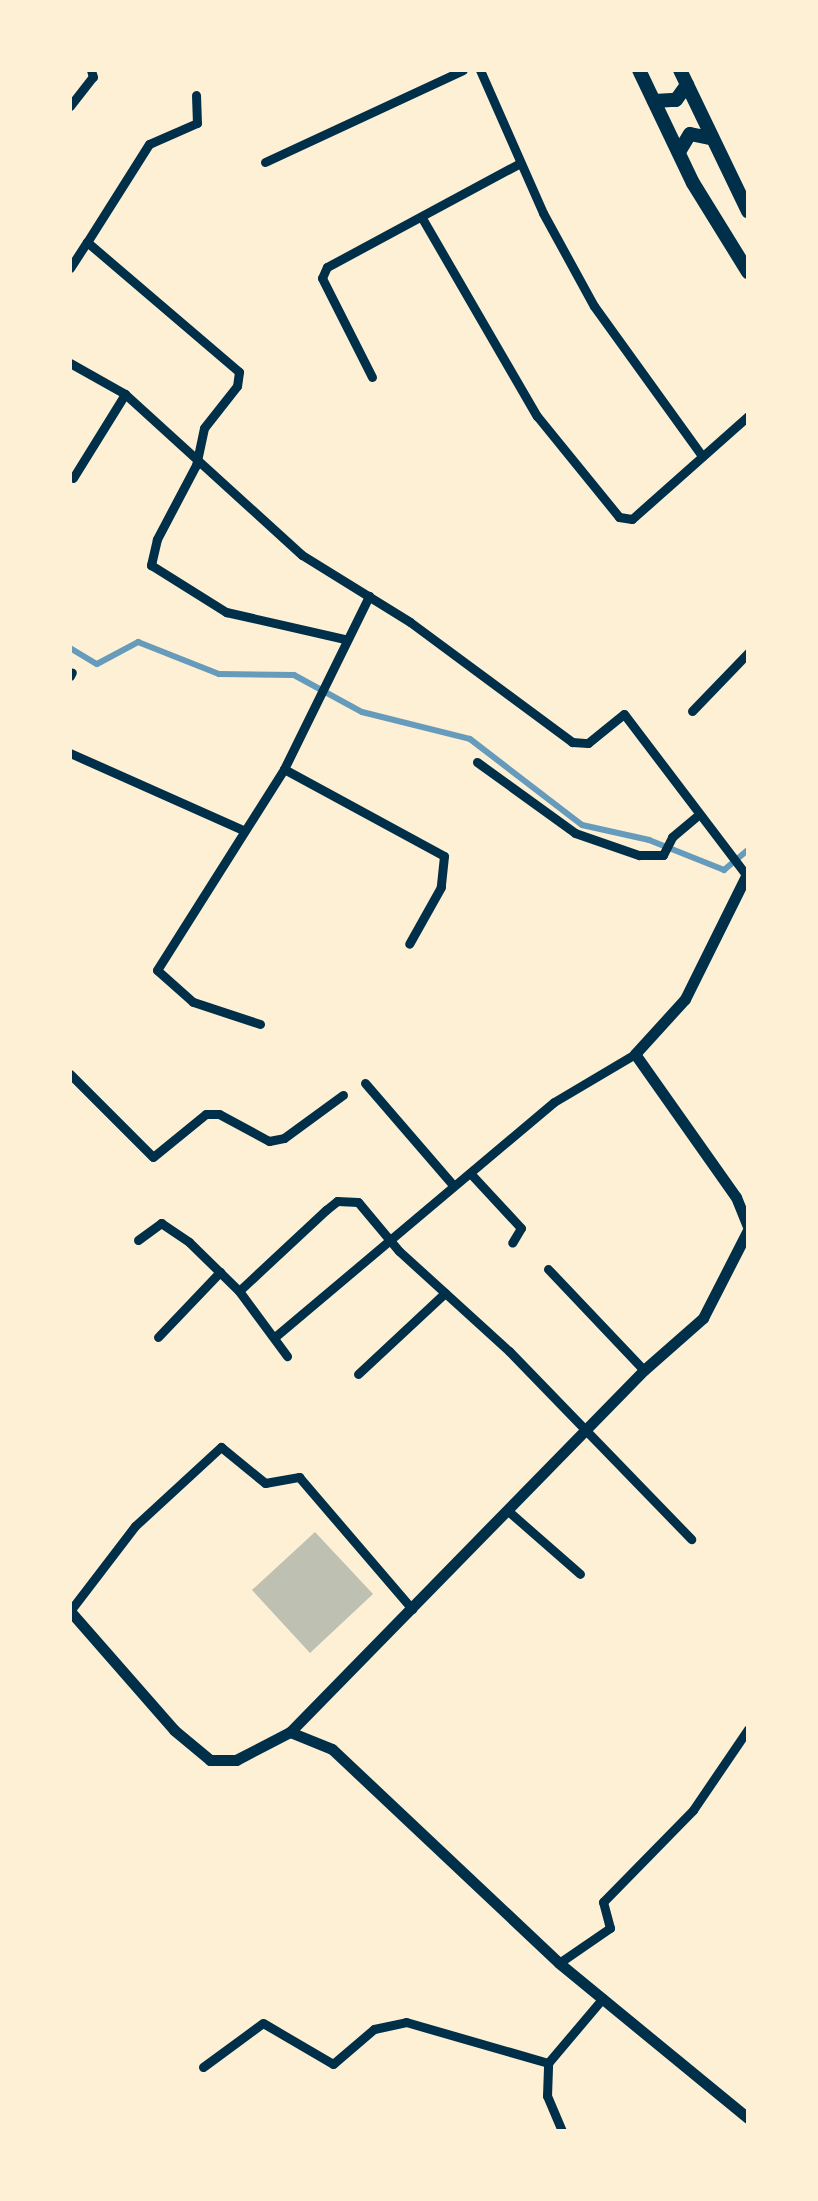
<!DOCTYPE html>
<style>
body{margin:0}
#map{position:relative;width:818px;height:2201px;overflow:hidden;background:#fdf0d5;font-family:"Space Grotesk",sans-serif}
div>[style]{position:absolute}
.stream>*{height:6px;margin:-3px;padding:0 3px;transform-origin:3px;border-radius:3px;background:#669bbc}
.building>*{inset:0;background:#bec0b2}
.minor>*{height:9px;margin:-4.5px;padding:0 4.5px;transform-origin:4.5px;border-radius:4.5px;background:#003049}
.tertiary>*{height:11px;margin:-5.5px;padding:0 5.5px;transform-origin:5.5px;border-radius:5.5px;background:#003049}
.primary>*{height:14px;margin:-7px;padding:0 7px;transform-origin:7px;border-radius:7px;background:#003049}
span{translate:-50% -50%;white-space:nowrap;text-align:center;line-height:1.15;-webkit-text-stroke:8px #fdf0d5;paint-order:stroke}
.frame{position:absolute;inset:0;border:72px solid #fdf0d5;pointer-events:none}
</style>
<div id="map">
<div class="stream">
<i style="left:70px;top:648px;width:31px;rotate:31deg"></i>
<i style="left:97px;top:664px;width:47px;rotate:-28.2deg"></i>
<i style="left:138px;top:642px;width:87px;rotate:21.6deg"></i>
<i style="left:219px;top:674px;width:75px;rotate:0.8deg"></i>
<i style="left:294px;top:675px;width:77px;rotate:28.6deg"></i>
<i style="left:362px;top:712px;width:111px;rotate:14deg"></i>
<i style="left:470px;top:739px;width:141px;rotate:37.5deg"></i>
<i style="left:582px;top:825px;width:69px;rotate:12.6deg"></i>
<i style="left:649px;top:840px;width:81px;rotate:21.8deg"></i>
<i style="left:724px;top:870px;width:31px;rotate:-40deg"></i>
</div>
<div class="building">
<i style="clip-path:polygon(315px 1532px,373px 1594px,310px 1653px,252px 1590px)"></i>
</div>
<div class="minor">
<i style="left:480px;top:70px;width:156px;rotate:66.2deg"></i>
<i style="left:543px;top:213px;width:106px;rotate:61.3deg"></i>
<i style="left:594px;top:306px;width:185px;rotate:54.2deg"></i>
<i style="left:196px;top:95px;width:28px;rotate:88deg"></i>
<i style="left:197px;top:123px;width:52px;rotate:156.4deg"></i>
<i style="left:149px;top:144px;width:116px;rotate:122.3deg"></i>
<i style="left:87px;top:242px;width:200px;rotate:40.5deg"></i>
<i style="left:239px;top:372px;width:14px;rotate:98deg"></i>
<i style="left:237px;top:386px;width:53px;rotate:128.2deg"></i>
<i style="left:204px;top:428px;width:38px;rotate:102deg"></i>
<i style="left:196px;top:465px;width:84px;rotate:117.8deg"></i>
<i style="left:157px;top:539px;width:27px;rotate:103deg"></i>
<i style="left:151px;top:565px;width:89px;rotate:32.1deg"></i>
<i style="left:226px;top:612px;width:122px;rotate:12.8deg"></i>
<i style="left:70px;top:106px;width:37px;rotate:-52deg"></i>
<i style="left:93px;top:77px;width:7px;rotate:-106deg"></i>
<i style="left:265px;top:162px;width:218px;rotate:-24.9deg"></i>
<i style="left:422px;top:218px;width:229px;rotate:59.9deg"></i>
<i style="left:537px;top:416px;width:130px;rotate:50.9deg"></i>
<i style="left:619px;top:517px;width:13px;rotate:9deg"></i>
<i style="left:632px;top:519px;width:155px;rotate:-41.6deg"></i>
<i style="left:70px;top:268px;width:31px;rotate:-57deg"></i>
<i style="left:70px;top:363px;width:63px;rotate:29.4deg"></i>
<i style="left:125px;top:394px;width:239px;rotate:42.3deg"></i>
<i style="left:302px;top:555px;width:127px;rotate:31.8deg"></i>
<i style="left:410px;top:622px;width:202px;rotate:36.5deg"></i>
<i style="left:572px;top:742px;width:16px;rotate:4deg"></i>
<i style="left:588px;top:743px;width:46px;rotate:-38.9deg"></i>
<i style="left:624px;top:714px;width:202px;rotate:52.8deg"></i>
<i style="left:372px;top:377px;width:111px;rotate:-116.8deg"></i>
<i style="left:322px;top:278px;width:12px;rotate:-66deg"></i>
<i style="left:327px;top:267px;width:219px;rotate:-28.3deg"></i>
<i style="left:73px;top:478px;width:99px;rotate:-58.2deg"></i>
<i style="left:70px;top:676px;width:4px;rotate:-63deg"></i>
<i style="left:692px;top:711px;width:81px;rotate:-46deg"></i>
<i style="left:70px;top:753px;width:189px;rotate:24deg"></i>
<i style="left:477px;top:762px;width:121px;rotate:35.9deg"></i>
<i style="left:575px;top:833px;width:68px;rotate:19deg"></i>
<i style="left:639px;top:855px;width:24px"></i>
<i style="left:663px;top:855px;width:20px;rotate:-63deg"></i>
<i style="left:672px;top:837px;width:34px;rotate:-40deg"></i>
<i style="left:284px;top:769px;width:182px;rotate:28.5deg"></i>
<i style="left:444px;top:856px;width:31px;rotate:96deg"></i>
<i style="left:441px;top:887px;width:65px;rotate:119.3deg"></i>
<i style="left:260px;top:1024px;width:71px;rotate:-161.8deg"></i>
<i style="left:193px;top:1002px;width:48px;rotate:-138.4deg"></i>
<i style="left:157px;top:970px;width:238px;rotate:-57.7deg"></i>
<i style="left:284px;top:769px;width:193px;rotate:-63.8deg"></i>
<i style="left:70px;top:1074px;width:117px;rotate:45deg"></i>
<i style="left:153px;top:1157px;width:68px;rotate:-39.1deg"></i>
<i style="left:206px;top:1114px;width:13px"></i>
<i style="left:219px;top:1114px;width:57px;rotate:28.4deg"></i>
<i style="left:269px;top:1141px;width:15px;rotate:-11deg"></i>
<i style="left:284px;top:1138px;width:73px;rotate:-36.1deg"></i>
<i style="left:365px;top:1083px;width:135px;rotate:49.2deg"></i>
<i style="left:470px;top:1173px;width:75px;rotate:47.2deg"></i>
<i style="left:521px;top:1228px;width:17px;rotate:121deg"></i>
<i style="left:138px;top:1240px;width:29px;rotate:-36deg"></i>
<i style="left:161px;top:1223px;width:34px;rotate:34deg"></i>
<i style="left:189px;top:1242px;width:70px;rotate:44.4deg"></i>
<i style="left:239px;top:1291px;width:81px;rotate:53.6deg"></i>
<i style="left:548px;top:1269px;width:139px;rotate:46.5deg"></i>
<i style="left:239px;top:1291px;width:119px;rotate:-43deg"></i>
<i style="left:326px;top:1210px;width:14px;rotate:-39deg"></i>
<i style="left:337px;top:1201px;width:21px;rotate:3deg"></i>
<i style="left:358px;top:1202px;width:64px;rotate:50.1deg"></i>
<i style="left:399px;top:1251px;width:149px;rotate:42.3deg"></i>
<i style="left:509px;top:1351px;width:262px;rotate:45.9deg"></i>
<i style="left:276px;top:1336px;width:363px;rotate:-40.1deg"></i>
<i style="left:554px;top:1102px;width:94px;rotate:-30.7deg"></i>
<i style="left:158px;top:1337px;width:90px;rotate:-46.4deg"></i>
<i style="left:358px;top:1374px;width:119px;rotate:-43deg"></i>
<i style="left:507px;top:1510px;width:97px;rotate:41.2deg"></i>
<i style="left:70px;top:1611px;width:107px;rotate:-52.6deg"></i>
<i style="left:135px;top:1526px;width:117px;rotate:-42.6deg"></i>
<i style="left:221px;top:1447px;width:57px;rotate:39.3deg"></i>
<i style="left:265px;top:1483px;width:35px;rotate:-10deg"></i>
<i style="left:299px;top:1477px;width:174px;rotate:49.4deg"></i>
<i style="left:559px;top:1963px;width:62px;rotate:-34.5deg"></i>
<i style="left:610px;top:1928px;width:27px;rotate:-105deg"></i>
<i style="left:603px;top:1902px;width:129px;rotate:-45.6deg"></i>
<i style="left:693px;top:1810px;width:98px;rotate:-55.8deg"></i>
<i style="left:203px;top:2067px;width:74px;rotate:-36.3deg"></i>
<i style="left:263px;top:2023px;width:81px;rotate:30.4deg"></i>
<i style="left:333px;top:2064px;width:54px;rotate:-40.5deg"></i>
<i style="left:374px;top:2029px;width:33px;rotate:-12deg"></i>
<i style="left:406px;top:2022px;width:148px;rotate:16.1deg"></i>
<i style="left:562px;top:2131px;width:38px;rotate:-113deg"></i>
<i style="left:547px;top:2096px;width:33px;rotate:-88deg"></i>
<i style="left:548px;top:2063px;width:85px;rotate:-49.8deg"></i>
</div>
<div class="tertiary">
<i style="left:748px;top:872px;width:142px;rotate:116.4deg"></i>
<i style="left:685px;top:999px;width:74px;rotate:132.3deg"></i>
<i style="left:635px;top:1054px;width:175px;rotate:54.8deg"></i>
<i style="left:736px;top:1197px;width:31px;rotate:68deg"></i>
<i style="left:70px;top:1611px;width:158px;rotate:48.8deg"></i>
<i style="left:174px;top:1730px;width:47px;rotate:39.8deg"></i>
<i style="left:210px;top:1760px;width:26px"></i>
<i style="left:236px;top:1760px;width:61px;rotate:-27.4deg"></i>
<i style="left:290px;top:1732px;width:45px;rotate:22deg"></i>
<i style="left:332px;top:1749px;width:312px;rotate:43.3deg"></i>
<i style="left:559px;top:1963px;width:244px;rotate:39.4deg"></i>
<i style="left:290px;top:1732px;width:506px;rotate:-45.64deg"></i>
<i style="left:644px;top:1370px;width:79px;rotate:-41.4deg"></i>
<i style="left:703px;top:1318px;width:99px;rotate:-62.9deg"></i>
</div>
<div class="primary">
<i style="left:639px;top:70px;width:125px;rotate:64.5deg"></i>
<i style="left:693px;top:183px;width:105px;rotate:58.3deg"></i>
<i style="left:680px;top:70px;width:157px;rotate:64.3deg"></i>
<i style="left:654px;top:101px;width:22px;rotate:-3deg"></i>
<i style="left:676px;top:100px;width:19px;rotate:-54deg"></i>
<i style="left:679px;top:152px;width:21px;rotate:-59deg"></i>
<i style="left:690px;top:134px;width:21px;rotate:11deg"></i>
</div>
<div class="frame"></div>
</div>
